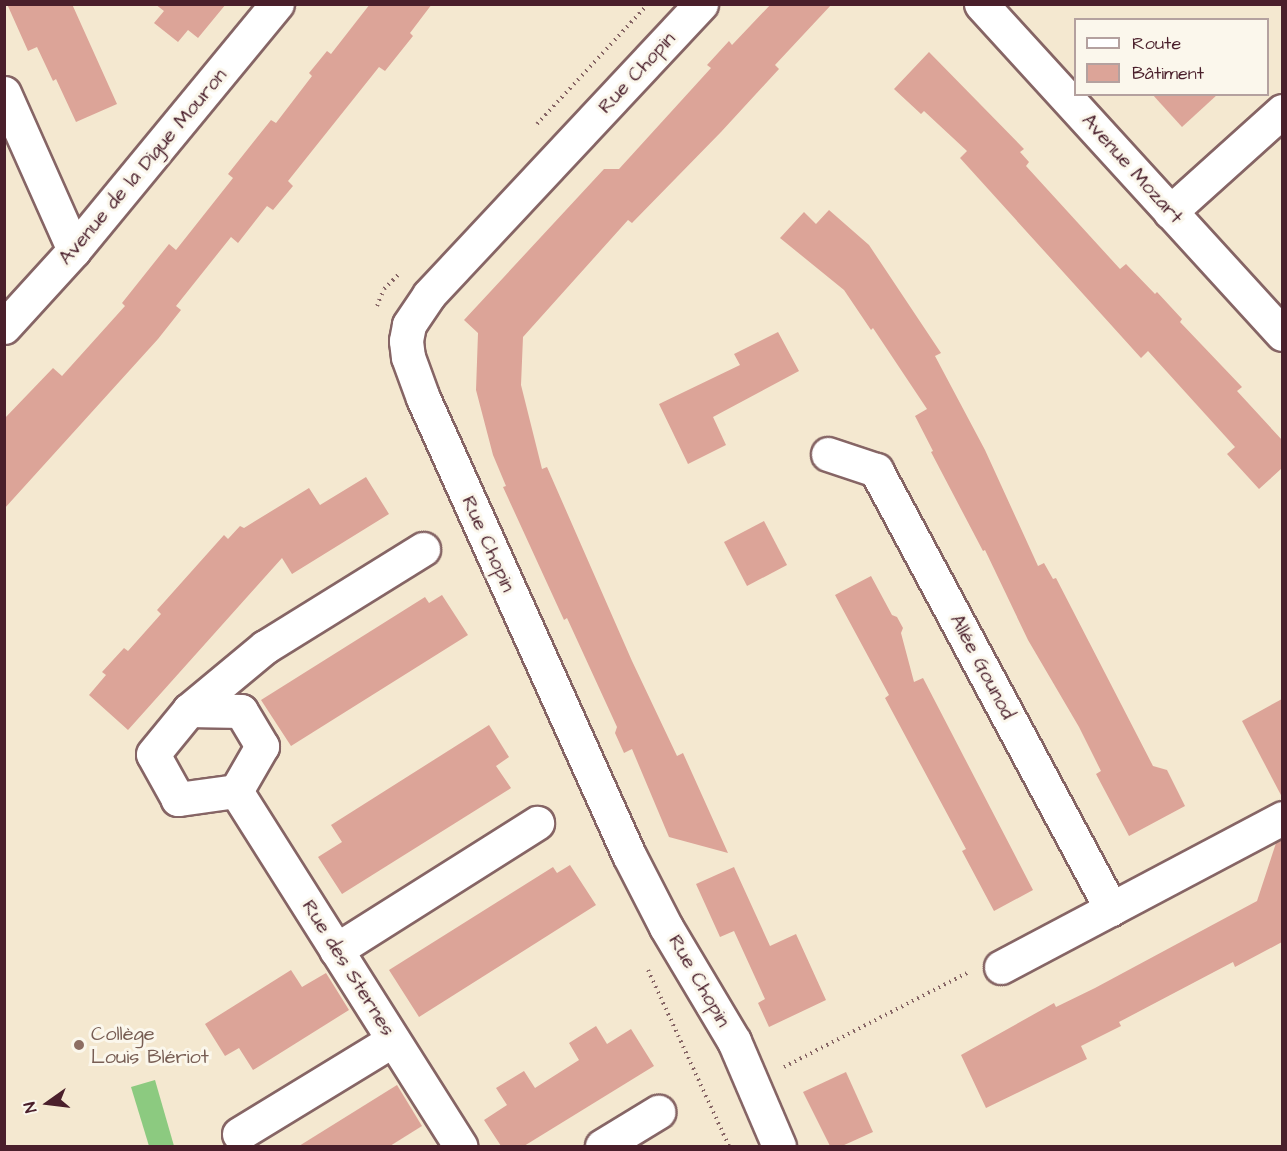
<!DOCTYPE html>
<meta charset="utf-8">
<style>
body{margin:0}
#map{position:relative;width:1287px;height:1151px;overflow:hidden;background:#f4e8d0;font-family:"Architects Daughter",sans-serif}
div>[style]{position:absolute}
.green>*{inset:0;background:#8cca80}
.building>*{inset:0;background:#dca498}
.path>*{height:4px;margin-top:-2px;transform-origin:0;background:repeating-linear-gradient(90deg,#866565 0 1.5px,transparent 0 6px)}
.roads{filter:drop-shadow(2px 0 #866565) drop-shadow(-2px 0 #866565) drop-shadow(0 2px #866565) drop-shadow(0 -2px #866565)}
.minor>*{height:33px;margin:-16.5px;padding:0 16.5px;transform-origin:16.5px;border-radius:16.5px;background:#fff}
.dots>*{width:16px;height:16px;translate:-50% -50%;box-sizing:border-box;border:3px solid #fbf7ec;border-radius:50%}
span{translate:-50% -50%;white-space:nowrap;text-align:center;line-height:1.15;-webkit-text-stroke:6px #fbf7ec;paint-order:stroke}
.street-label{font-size:20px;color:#4a1f2b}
.education-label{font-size:20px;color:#785e54}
.left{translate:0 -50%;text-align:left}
.frame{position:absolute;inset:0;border:6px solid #4a1f2b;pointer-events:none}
.legend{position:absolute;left:1074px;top:18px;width:195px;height:78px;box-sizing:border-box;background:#fbf7ec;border:2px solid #b4a19f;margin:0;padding:8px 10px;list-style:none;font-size:18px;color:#4a1f2b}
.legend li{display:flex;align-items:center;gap:12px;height:30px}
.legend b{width:30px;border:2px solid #b4a19f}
.north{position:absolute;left:18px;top:1073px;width:60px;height:60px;-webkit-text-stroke:4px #fbf7ec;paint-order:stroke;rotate:256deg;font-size:16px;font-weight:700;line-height:24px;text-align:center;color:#4a1f2b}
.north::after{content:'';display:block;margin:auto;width:21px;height:27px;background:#4a1f2b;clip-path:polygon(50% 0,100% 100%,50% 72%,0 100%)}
</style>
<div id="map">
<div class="green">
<i style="clip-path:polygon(155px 1080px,174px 1146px,149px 1146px,131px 1087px)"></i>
</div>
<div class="building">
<i style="clip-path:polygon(7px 4px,72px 4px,117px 104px,76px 122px,56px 79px,53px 81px,37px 47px,28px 51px)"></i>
<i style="clip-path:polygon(155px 4px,226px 4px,198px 38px,188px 30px,178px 42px,154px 23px,164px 11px)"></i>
<i style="clip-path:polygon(370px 4px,432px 4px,410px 33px,413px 36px,385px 71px,379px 67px,288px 181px,293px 186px,273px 210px,267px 206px,238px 243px,231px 237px,176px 306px,181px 310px,158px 339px,4px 509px,4px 419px,53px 368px,62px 376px,125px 306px,122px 303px,169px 244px,176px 250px,233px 178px,228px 174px,271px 120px,276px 123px,312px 76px,309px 73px,327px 51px,331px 54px)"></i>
<i style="clip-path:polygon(771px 4px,832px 4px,775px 65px,779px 69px,721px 132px,632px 223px,628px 220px,523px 337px,521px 385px,542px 469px,547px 467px,632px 661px,677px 756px,683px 753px,728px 853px,669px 837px,632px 749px,624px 753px,615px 733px,617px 727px,567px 618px,564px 620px,503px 487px,506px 486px,493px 455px,476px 390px,478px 333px,464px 320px,604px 169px,619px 169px,711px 68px,707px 65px,729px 41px,732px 45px)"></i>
<i style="clip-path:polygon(929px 52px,1024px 149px,1020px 152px,1029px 162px,1026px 166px,1120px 269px,1126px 264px,1155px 294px,1157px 292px,1182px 319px,1180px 322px,1242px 387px,1237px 391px,1282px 440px,1282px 468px,1259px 489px,1227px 454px,1235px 447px,1148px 351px,1141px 358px,960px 158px,967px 151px,924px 111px,921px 114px,894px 89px)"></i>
<i style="clip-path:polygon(1152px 94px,1218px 94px,1182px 127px)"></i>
<i style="clip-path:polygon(829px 210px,869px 245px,941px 353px,935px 356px,985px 450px,1038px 566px,1044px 563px,1053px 579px,1056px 578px,1153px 766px,1167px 770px,1185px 806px,1129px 836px,1096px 774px,1101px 771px,1079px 727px,1028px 640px,985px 550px,983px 551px,931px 452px,933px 451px,915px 416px,927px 409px,873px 328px,871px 330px,844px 290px,780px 238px,804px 212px,816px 224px)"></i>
<i style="clip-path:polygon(778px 332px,799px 371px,713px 417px,726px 445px,688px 464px,659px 404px,740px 365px,734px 354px)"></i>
<i style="clip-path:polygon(366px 477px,389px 514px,292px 574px,282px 558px,128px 730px,89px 695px,106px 675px,102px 672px,124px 648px,128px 651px,161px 614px,157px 610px,224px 535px,228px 539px,240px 526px,244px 528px,309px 488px,320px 505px)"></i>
<i style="clip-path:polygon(764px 521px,787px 565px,747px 586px,724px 542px)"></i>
<i style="clip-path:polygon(871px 576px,892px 615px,897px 617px,903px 628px,901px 633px,914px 682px,923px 678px,1033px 890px,994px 911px,962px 851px,966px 849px,885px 698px,889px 695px,835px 595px)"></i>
<i style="clip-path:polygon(442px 595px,468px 635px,291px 746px,261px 700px,425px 597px,429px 603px)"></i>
<i style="clip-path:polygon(1282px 699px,1282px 797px,1242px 721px)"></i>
<i style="clip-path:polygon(489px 725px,509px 757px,496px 766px,511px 788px,342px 894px,318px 857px,342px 842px,331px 825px)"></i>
<i style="clip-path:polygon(1282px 840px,1282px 942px,1235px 967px,1233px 962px,1119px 1022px,1121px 1026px,1081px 1046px,1087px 1059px,986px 1108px,961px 1055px,1054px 1003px,1056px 1007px,1095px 988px,1257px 901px,1276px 843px)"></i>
<i style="clip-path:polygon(570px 865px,596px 905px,419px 1017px,389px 970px,553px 867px,557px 873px)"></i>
<i style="clip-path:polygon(734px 867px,770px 946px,796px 934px,826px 1000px,769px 1027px,758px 1003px,765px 999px,734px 931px,720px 937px,696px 884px)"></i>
<i style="clip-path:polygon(291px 970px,302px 987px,326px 973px,349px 1010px,253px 1070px,239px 1048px,225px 1056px,205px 1024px)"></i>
<i style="clip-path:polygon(596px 1026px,607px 1044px,631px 1029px,654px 1066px,524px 1146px,501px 1146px,484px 1120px,507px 1105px,496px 1088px,524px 1071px,535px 1088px,579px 1060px,569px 1043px)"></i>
<i style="clip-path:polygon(846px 1072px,873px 1132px,842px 1146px,830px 1146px,803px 1092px)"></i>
<i style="clip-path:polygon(397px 1085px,422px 1126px,390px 1146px,299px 1146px)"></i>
</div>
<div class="path">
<i style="left:537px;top:124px;width:163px;rotate:-47.2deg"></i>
<i style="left:377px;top:306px;width:18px;rotate:-68deg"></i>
<i style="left:384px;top:289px;width:23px;rotate:-45deg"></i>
<i style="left:648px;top:970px;width:194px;rotate:65.3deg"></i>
<i style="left:784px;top:1067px;width:208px;rotate:-27.2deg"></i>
</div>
<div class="roads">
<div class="minor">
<i style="left:701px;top:4px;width:398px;rotate:133.1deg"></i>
<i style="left:429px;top:295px;width:36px;rotate:124deg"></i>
<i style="left:409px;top:325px;width:16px;rotate:101deg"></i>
<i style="left:406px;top:341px;width:16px;rotate:83deg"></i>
<i style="left:408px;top:357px;width:44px;rotate:69.9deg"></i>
<i style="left:423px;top:398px;width:501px;rotate:65.74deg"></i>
<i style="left:629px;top:855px;width:81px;rotate:62.8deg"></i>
<i style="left:666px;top:927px;width:133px;rotate:59.2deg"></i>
<i style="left:734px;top:1041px;width:114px;rotate:66.8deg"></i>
<i style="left:981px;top:4px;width:447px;rotate:47.6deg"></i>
<i style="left:4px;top:93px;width:172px;rotate:66deg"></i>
<i style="left:1170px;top:212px;width:151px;rotate:-42deg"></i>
<i style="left:4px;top:327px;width:104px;rotate:-47.7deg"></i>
<i style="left:74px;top:250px;width:319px;rotate:-50.5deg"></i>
<i style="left:828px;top:454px;width:51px;rotate:18.4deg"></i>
<i style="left:876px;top:470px;width:498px;rotate:61.8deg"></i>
<i style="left:189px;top:710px;width:52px;rotate:1.1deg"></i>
<i style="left:241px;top:711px;width:41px;rotate:59deg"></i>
<i style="left:262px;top:746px;width:52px;rotate:120deg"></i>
<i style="left:236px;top:791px;width:59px;rotate:172.1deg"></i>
<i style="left:178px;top:799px;width:51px;rotate:-119.1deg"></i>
<i style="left:153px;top:754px;width:57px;rotate:-50.7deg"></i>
<i style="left:189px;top:710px;width:99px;rotate:-39.7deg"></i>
<i style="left:265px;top:647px;width:186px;rotate:-31.8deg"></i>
<i style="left:236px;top:791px;width:420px;rotate:57.7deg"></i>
<i style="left:336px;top:950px;width:238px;rotate:-32.3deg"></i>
<i style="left:1001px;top:967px;width:318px;rotate:-27.9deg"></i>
<i style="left:239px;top:1134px;width:180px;rotate:-31.4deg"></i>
<i style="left:602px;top:1146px;width:66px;rotate:-31.3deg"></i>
</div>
</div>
<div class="dots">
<i style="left:79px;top:1045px;background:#8d6e63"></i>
</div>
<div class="street-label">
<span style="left:637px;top:73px;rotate:-47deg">Rue Chopin</span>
<span style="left:143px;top:167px;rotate:-50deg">Avenue de la Digue Mouron</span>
<span style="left:1132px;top:169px;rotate:48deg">Avenue Mozart</span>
<span style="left:488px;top:544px;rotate:66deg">Rue Chopin</span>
<span style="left:982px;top:667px;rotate:62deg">Allée Gounod</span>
<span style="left:348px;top:968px;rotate:58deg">Rue des Sternes</span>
<span style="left:699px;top:981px;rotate:60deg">Rue Chopin</span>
</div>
<div class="education-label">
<span class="left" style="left:91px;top:1046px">Collège<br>Louis Blériot</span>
</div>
<div class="frame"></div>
<ul class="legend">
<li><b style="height:8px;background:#fff"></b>Route</li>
<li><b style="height:16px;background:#dca498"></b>Bâtiment</li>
</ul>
<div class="north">N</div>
</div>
